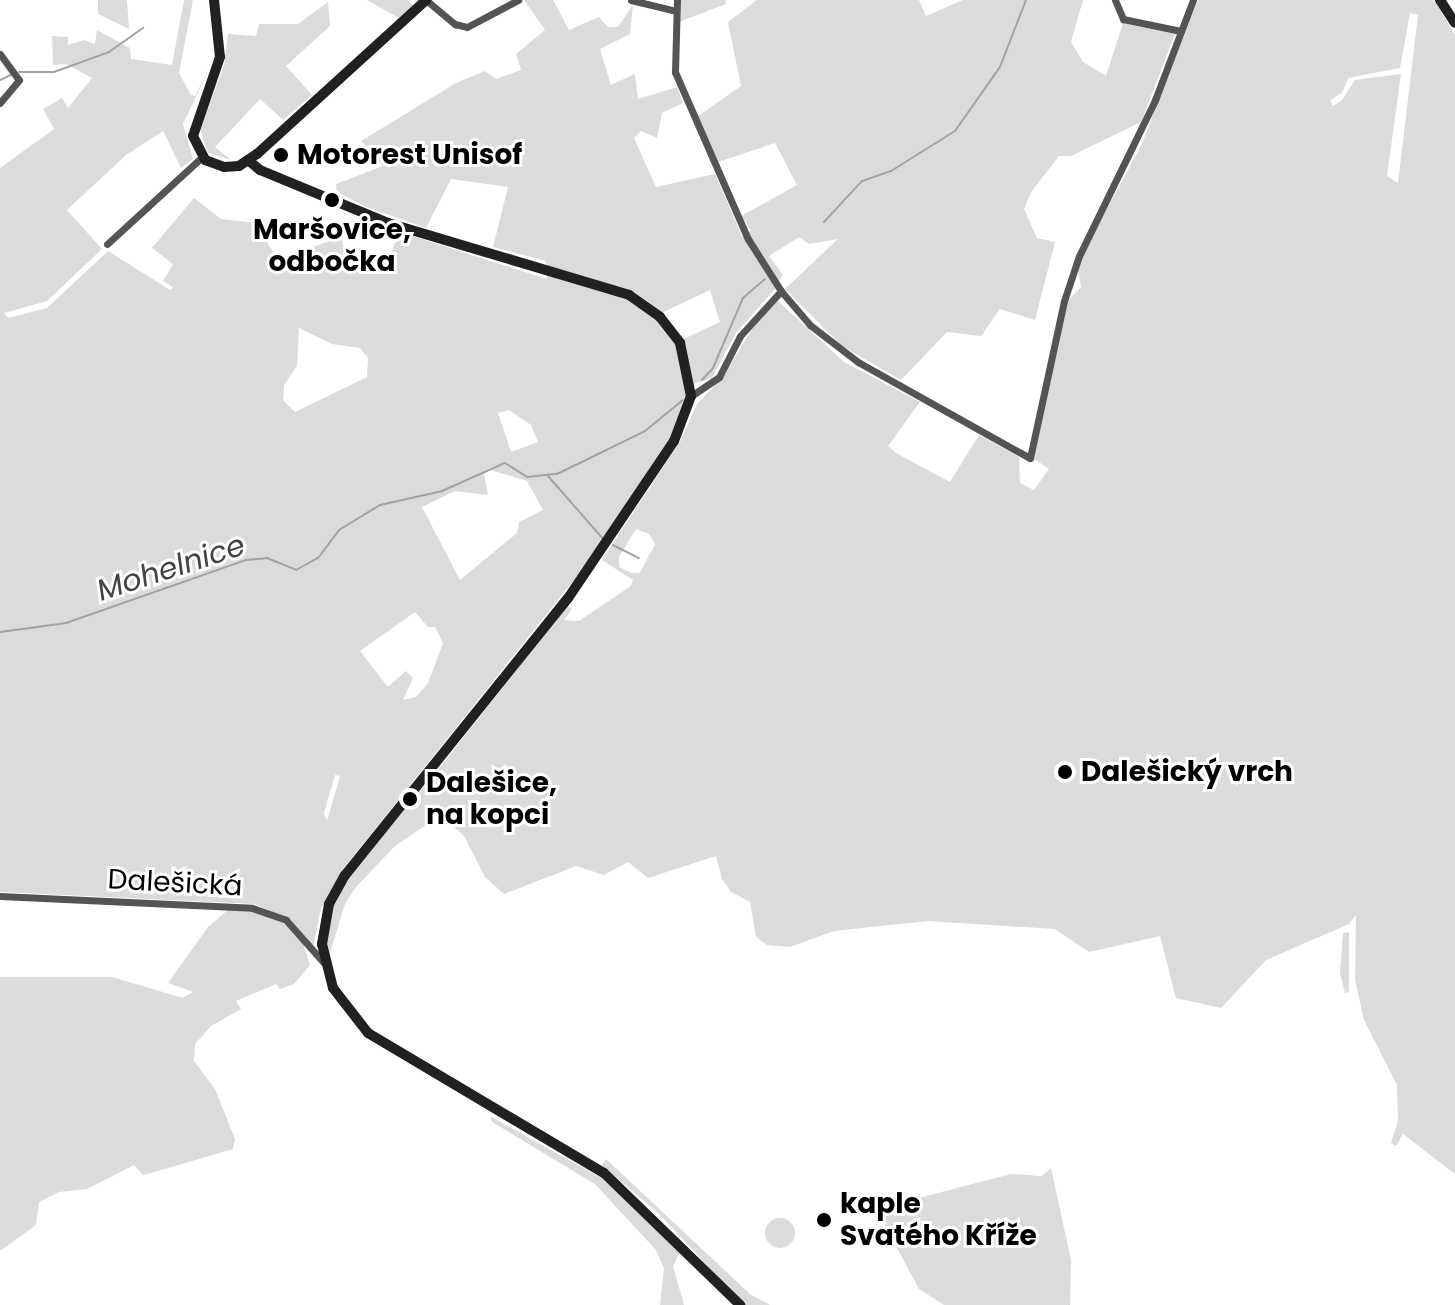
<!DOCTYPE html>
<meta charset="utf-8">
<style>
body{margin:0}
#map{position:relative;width:1455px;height:1305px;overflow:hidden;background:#fff;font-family:Poppins,sans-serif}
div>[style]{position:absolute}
.green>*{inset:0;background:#dbdbdb}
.round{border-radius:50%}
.stream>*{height:2px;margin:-1px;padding:0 1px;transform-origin:1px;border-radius:1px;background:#a2a2a2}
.street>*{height:7px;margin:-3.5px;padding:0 3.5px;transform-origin:3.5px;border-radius:3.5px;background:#545454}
.secondary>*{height:10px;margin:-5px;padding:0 5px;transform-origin:5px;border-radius:5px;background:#212121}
.dots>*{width:22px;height:22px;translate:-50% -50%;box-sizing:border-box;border:4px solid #fff;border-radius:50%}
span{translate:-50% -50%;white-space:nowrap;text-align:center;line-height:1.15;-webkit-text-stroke:6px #fff;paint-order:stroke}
.poi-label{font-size:28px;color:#000;font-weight:700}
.left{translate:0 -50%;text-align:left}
.street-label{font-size:28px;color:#000}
.water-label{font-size:30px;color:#434343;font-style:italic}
</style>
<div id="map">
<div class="green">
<i style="clip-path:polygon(98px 0,127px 0,129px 29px,98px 14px)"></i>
<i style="clip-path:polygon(evenodd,184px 0,193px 0,179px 73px,191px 95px,195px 96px,211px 65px,183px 124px,193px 159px,181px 168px,163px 131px,126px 155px,67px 210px,102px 249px,47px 301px,4px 313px,8px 318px,47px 308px,108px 251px,170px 290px,173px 287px,163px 281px,173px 264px,152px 248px,194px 198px,221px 219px,255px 223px,278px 260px,340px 237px,353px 264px,373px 269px,391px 253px,400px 232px,547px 279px,546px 261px,493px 247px,508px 187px,451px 179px,426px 228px,364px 206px,337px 192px,336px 184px,383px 166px,361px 141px,456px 83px,485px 71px,496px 79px,521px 70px,516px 54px,545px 30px,524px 0,553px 0,569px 30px,599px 17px,608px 27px,618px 27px,633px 5px,630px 34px,600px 49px,611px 85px,635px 74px,638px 99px,677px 87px,683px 103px,662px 113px,657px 138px,641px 131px,634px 138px,656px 187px,715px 174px,742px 236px,751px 230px,741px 216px,797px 185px,775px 143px,718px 162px,698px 116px,741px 86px,728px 22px,757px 0,919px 0,926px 16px,963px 0,1083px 0,1071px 42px,1083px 62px,1106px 76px,1123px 23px,1175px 34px,1141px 122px,1071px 156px,1059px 156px,1031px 192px,1024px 209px,1037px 238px,1055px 242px,1035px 320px,1000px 309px,981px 336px,947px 332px,901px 380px,842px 346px,785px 289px,838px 239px,809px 244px,799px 237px,769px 256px,783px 275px,774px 290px,736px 333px,712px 378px,687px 386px,686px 408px,676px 429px,601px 546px,343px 869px,321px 908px,313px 949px,292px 921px,255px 904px,0 892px,0 168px,54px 129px,43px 109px,62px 98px,68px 108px,92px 78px,66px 64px,53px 65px,52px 36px,68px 37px,68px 45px,84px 40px,95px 44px,97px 30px,130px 48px,131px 59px,172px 65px,184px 0,710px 290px,720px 322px,675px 343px,655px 316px,710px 290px,184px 0,299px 328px,332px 344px,360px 348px,368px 358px,367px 377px,295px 412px,283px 400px,284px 385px,297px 366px,299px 328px,184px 0,509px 410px,531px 425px,538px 442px,511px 452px,498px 413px,509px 410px,184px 0,490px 470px,527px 481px,543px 510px,519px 522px,517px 533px,460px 580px,422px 507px,455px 491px,488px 495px,484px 474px,490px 470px,184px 0,415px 612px,428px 627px,435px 627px,443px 643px,428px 683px,416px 697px,403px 700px,413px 678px,406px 671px,388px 687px,360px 651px,415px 612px,184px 0,335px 775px,340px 776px,327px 821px,324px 813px,335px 775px)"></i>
<i style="clip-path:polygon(367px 0,408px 0,413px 6px,399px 18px)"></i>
<i style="clip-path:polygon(681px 0,725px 0,726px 4px,679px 22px)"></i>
<i style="clip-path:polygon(evenodd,1198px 0,1434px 0,1455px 35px,1455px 1174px,1403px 1134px,1396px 1146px,1391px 1143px,1398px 1121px,1397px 1085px,1364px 1020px,1355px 980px,1356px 915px,1349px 924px,1266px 960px,1221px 1008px,1176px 998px,1160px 936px,1089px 952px,1055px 929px,928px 921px,834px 931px,790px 947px,767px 945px,756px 937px,750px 902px,731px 892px,722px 879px,716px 856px,648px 878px,628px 862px,604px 875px,576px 866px,504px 894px,485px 877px,464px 836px,441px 815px,395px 846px,356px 887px,345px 904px,328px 959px,326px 927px,339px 888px,381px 834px,430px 780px,567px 606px,572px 609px,564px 620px,579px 621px,631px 586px,633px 580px,602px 560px,681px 440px,697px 404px,723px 377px,763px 311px,778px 301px,844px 362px,920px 402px,888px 446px,896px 453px,950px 482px,979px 435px,1019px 457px,1020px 483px,1034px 490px,1049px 469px,1033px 458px,1068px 300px,1081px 287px,1078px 270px,1086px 247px,1141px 146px,1198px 0,1410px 13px,1418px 15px,1398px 183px,1387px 176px,1401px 74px,1355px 80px,1342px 100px,1333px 106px,1330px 100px,1342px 93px,1348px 78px,1400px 68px,1410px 13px,1198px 0,636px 529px,649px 534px,655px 544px,640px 573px,631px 573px,619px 567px,619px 557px,636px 529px)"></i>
<i style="clip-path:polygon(328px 2px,330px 26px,286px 66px,312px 95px,283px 120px,260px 99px,215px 147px,231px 160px,208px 153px,200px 129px,224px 66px,228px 34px,256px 36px,259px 24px,298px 24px)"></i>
<i style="clip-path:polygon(229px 909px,250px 909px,281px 920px,303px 943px,310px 965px,294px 984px,280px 989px,276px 984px,236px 1001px,241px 1009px,211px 1026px,195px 1044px,194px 1061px,215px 1089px,235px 1139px,233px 1149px,151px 1173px,143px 1175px,134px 1165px,87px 1189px,59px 1192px,39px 1202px,36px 1225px,0 1251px,0 977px,112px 977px,183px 998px,193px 992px,168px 983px,208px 927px)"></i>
<i style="clip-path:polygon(1349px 932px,1349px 992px,1345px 993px,1340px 973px,1343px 933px)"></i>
<i style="clip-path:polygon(490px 1116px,610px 1183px,680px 1252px,673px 1266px,684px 1305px,660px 1305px,664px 1268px,656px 1250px,595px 1184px,492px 1122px)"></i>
<i style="clip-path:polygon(606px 1159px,750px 1294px,770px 1305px,745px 1305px,658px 1213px,602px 1165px)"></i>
<i style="clip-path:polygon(1051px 1168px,1071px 1260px,1070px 1305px,944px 1305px,919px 1289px,876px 1209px,1011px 1174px,1042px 1176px)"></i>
<i class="round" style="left:765px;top:1218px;width:30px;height:30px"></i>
</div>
<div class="stream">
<i style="left:19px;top:72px;width:35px"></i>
<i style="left:54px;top:72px;width:59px;rotate:-20deg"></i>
<i style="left:109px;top:52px;width:42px;rotate:-35.2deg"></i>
<i style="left:0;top:80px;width:14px;rotate:-25deg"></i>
<i style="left:824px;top:222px;width:56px;rotate:-47.2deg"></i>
<i style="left:862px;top:181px;width:31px;rotate:-19deg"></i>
<i style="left:891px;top:171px;width:75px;rotate:-32deg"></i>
<i style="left:955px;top:131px;width:78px;rotate:-54.9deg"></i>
<i style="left:1000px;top:67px;width:72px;rotate:-68.8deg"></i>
<i style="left:702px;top:380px;width:16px;rotate:-47deg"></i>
<i style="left:713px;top:368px;width:76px;rotate:-66.8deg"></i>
<i style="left:743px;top:298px;width:29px;rotate:-41deg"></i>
<i style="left:548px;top:476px;width:85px;rotate:48.8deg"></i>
<i style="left:613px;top:545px;width:29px;rotate:27deg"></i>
<i style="left:0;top:632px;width:67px;rotate:-7.8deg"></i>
<i style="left:66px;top:623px;width:191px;rotate:-19.3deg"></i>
<i style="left:246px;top:560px;width:21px;rotate:-5deg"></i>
<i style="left:267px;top:558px;width:31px;rotate:22deg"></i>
<i style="left:296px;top:570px;width:25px;rotate:-29deg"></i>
<i style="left:318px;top:558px;width:35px;rotate:-53deg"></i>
<i style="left:339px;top:530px;width:48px;rotate:-31.4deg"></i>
<i style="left:380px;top:505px;width:64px;rotate:-12.7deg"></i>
<i style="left:442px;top:491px;width:69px;rotate:-24deg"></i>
<i style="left:505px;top:463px;width:26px;rotate:32deg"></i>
<i style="left:527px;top:477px;width:30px;rotate:-6deg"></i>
<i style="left:557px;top:474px;width:98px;rotate:-26deg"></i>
<i style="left:645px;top:431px;width:49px;rotate:-39.2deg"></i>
</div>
<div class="street">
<i style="left:426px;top:0;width:38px;rotate:40deg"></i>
<i style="left:455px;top:24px;width:12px;rotate:14deg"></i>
<i style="left:467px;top:27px;width:58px;rotate:-27.9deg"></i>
<i style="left:631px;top:0;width:46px;rotate:13.7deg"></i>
<i style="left:677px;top:0;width:72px;rotate:91.6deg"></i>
<i style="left:675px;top:72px;width:182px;rotate:66.4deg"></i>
<i style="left:748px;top:239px;width:62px;rotate:57.6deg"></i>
<i style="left:781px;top:291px;width:45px;rotate:49.5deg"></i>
<i style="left:810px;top:325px;width:61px;rotate:37.6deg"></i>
<i style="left:858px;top:362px;width:197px;rotate:29.2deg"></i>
<i style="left:1030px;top:458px;width:161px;rotate:-77.8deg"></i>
<i style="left:1064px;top:301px;width:47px;rotate:-71.6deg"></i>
<i style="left:1079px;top:256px;width:174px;rotate:-64deg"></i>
<i style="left:1155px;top:100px;width:107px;rotate:-69.2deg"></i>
<i style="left:1115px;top:0;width:21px;rotate:67deg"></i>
<i style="left:1123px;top:19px;width:59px;rotate:11.7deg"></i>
<i style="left:0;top:54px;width:32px;rotate:54deg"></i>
<i style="left:19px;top:80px;width:30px;rotate:130deg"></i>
<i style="left:107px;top:244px;width:129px;rotate:-42.5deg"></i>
<i style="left:691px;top:396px;width:34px;rotate:-34deg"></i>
<i style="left:719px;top:377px;width:46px;rotate:-62.9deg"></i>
<i style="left:740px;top:336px;width:61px;rotate:-47.7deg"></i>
<i style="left:0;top:896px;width:252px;rotate:2.7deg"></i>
<i style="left:252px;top:908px;width:36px;rotate:19deg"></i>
<i style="left:286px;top:920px;width:57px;rotate:48.5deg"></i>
</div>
<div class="secondary">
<i style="left:214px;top:0;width:57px;rotate:84deg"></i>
<i style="left:220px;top:57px;width:83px;rotate:108.9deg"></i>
<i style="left:193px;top:136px;width:27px;rotate:63deg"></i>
<i style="left:205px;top:160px;width:20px;rotate:20deg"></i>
<i style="left:224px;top:167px;width:15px;rotate:-4deg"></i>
<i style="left:239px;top:166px;width:22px;rotate:-34deg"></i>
<i style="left:257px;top:154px;width:229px;rotate:-42.3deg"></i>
<i style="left:1440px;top:0;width:27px;rotate:57deg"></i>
<i style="left:248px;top:160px;width:16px;rotate:40deg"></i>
<i style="left:260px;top:170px;width:139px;rotate:22.5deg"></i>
<i style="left:388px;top:223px;width:252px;rotate:16.6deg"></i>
<i style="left:629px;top:295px;width:38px;rotate:35deg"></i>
<i style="left:660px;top:317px;width:33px;rotate:52deg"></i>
<i style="left:680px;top:343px;width:54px;rotate:78.3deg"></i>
<i style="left:691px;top:396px;width:48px;rotate:110.7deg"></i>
<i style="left:674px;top:441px;width:189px;rotate:124deg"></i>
<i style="left:568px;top:598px;width:356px;rotate:128.8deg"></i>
<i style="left:345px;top:875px;width:33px;rotate:119deg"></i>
<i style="left:329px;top:904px;width:41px;rotate:99.9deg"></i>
<i style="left:322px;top:944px;width:45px;rotate:76deg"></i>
<i style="left:333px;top:988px;width:57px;rotate:52.1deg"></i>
<i style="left:368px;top:1033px;width:274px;rotate:30.7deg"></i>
<i style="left:604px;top:1173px;width:190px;rotate:44.1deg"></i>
</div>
<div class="dots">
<i style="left:281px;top:155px;background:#000"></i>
<i style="left:332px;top:200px;background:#000"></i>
<i style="left:1065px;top:772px;background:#000"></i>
<i style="left:410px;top:799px;background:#000"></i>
<i style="left:824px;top:1220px;background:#000"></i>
</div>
<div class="poi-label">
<span class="left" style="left:297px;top:155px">Motorest Unisof</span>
<span style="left:332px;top:246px">Maršovice,<br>odbočka</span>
<span class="left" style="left:1081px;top:772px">Dalešický vrch</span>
<span class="left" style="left:426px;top:799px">Dalešice,<br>na kopci</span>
<span class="left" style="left:840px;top:1220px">kaple<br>Svatého Kříže</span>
</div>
<div class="street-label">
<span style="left:175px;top:883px;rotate:3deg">Dalešická</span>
</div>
<div class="water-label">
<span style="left:171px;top:568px;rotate:-18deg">Mohelnice</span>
</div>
</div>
